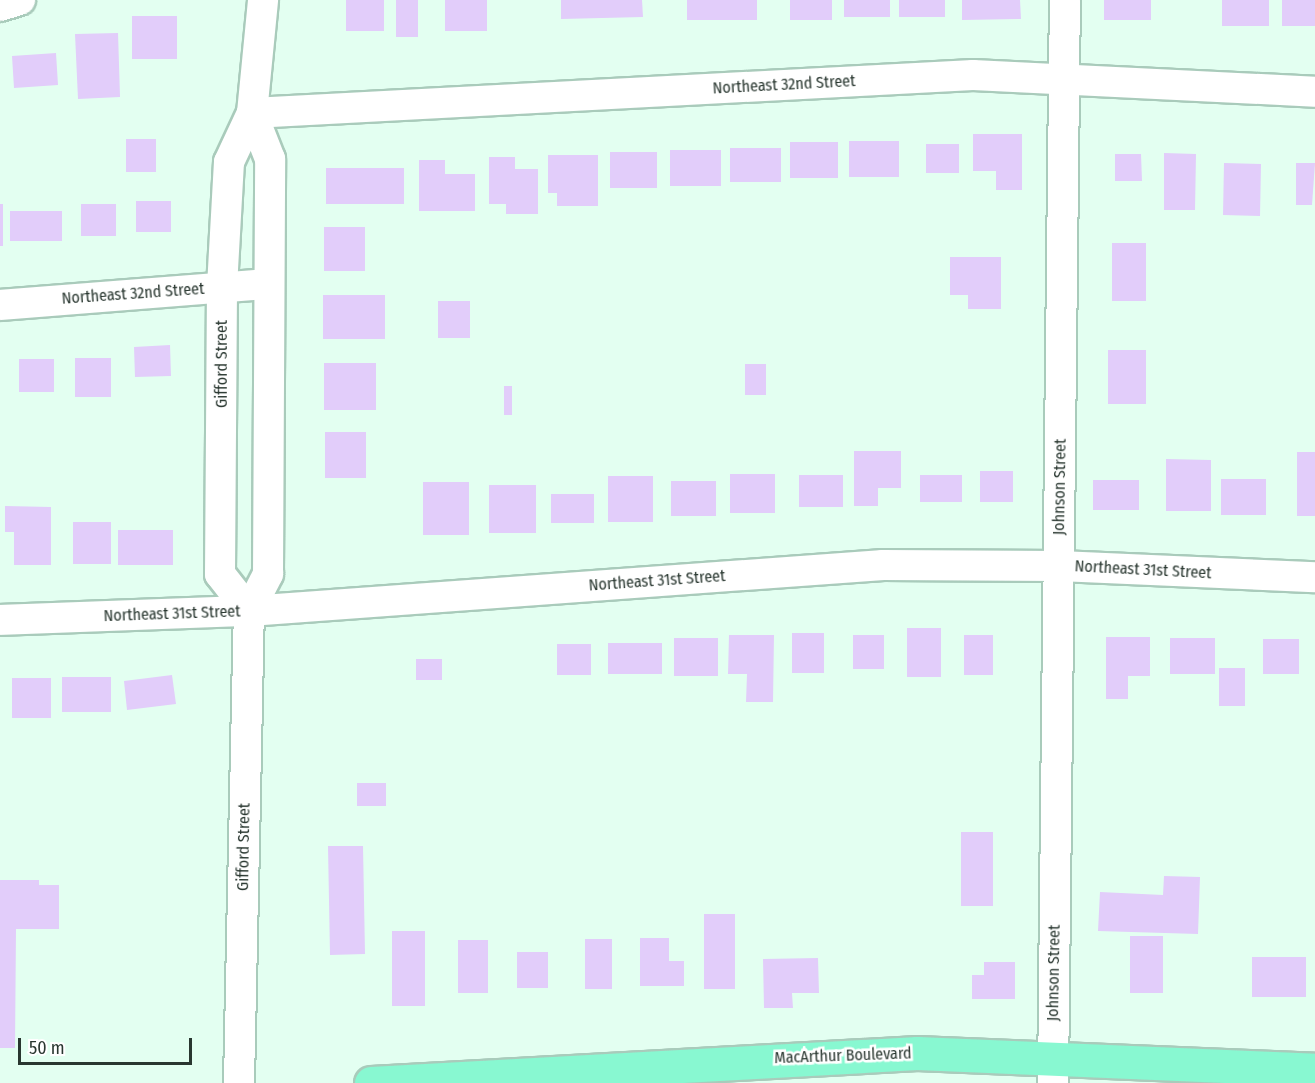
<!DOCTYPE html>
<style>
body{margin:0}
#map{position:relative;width:1315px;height:1083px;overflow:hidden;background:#e3fff1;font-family:"Fira Sans Condensed",sans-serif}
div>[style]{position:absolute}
.building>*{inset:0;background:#e2cdfa}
.roads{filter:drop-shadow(2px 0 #a9cbbb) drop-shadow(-2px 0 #a9cbbb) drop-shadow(0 2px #a9cbbb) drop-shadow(0 -2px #a9cbbb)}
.minor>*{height:30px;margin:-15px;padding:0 15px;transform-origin:15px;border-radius:15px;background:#fff}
.major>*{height:33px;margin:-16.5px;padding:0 16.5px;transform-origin:16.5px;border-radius:16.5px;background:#88f8d1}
span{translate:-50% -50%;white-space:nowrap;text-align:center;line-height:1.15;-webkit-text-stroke:5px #fff;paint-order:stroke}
.street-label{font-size:16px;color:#293730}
.scale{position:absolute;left:18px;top:1038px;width:174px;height:27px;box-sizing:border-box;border:3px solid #293730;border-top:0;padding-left:8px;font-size:18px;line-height:21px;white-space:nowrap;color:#293730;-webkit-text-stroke:4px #fff;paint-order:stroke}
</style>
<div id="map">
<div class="building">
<i style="clip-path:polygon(346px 0,384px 0,384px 31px,346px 31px)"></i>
<i style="clip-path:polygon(396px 0,418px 0,418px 37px,396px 37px)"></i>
<i style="clip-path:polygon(445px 0,487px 0,487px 31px,445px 31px)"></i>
<i style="clip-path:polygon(561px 0,642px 0,643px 17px,561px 19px)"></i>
<i style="clip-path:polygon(687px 0,757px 0,757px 20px,687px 20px)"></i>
<i style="clip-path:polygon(790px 0,832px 0,832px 20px,790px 20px)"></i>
<i style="clip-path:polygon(844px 0,890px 0,890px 17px,844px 17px)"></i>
<i style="clip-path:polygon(899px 0,945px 0,945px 17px,899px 17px)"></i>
<i style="clip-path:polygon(962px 0,1020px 0,1021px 19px,962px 20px)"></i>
<i style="clip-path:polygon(1104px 0,1151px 0,1151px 20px,1104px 20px)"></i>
<i style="clip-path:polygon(1222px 0,1269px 0,1269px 26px,1222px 26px)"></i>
<i style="clip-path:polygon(1282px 0,1315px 0,1315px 26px,1282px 26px)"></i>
<i style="clip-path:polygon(132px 16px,177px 16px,177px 59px,132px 59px)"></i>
<i style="clip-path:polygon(118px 33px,120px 97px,78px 99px,75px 34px)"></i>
<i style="clip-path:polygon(56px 53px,58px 85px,14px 88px,12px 56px)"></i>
<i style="clip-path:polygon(973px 134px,1022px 134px,1022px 190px,996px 190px,996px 171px,973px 171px)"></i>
<i style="clip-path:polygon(126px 139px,156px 139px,156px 172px,126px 172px)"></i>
<i style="clip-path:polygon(849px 141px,899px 141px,899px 177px,849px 177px)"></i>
<i style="clip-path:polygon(790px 142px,838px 142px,838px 178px,790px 178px)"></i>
<i style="clip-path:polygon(926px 144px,959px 144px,959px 173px,926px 173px)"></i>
<i style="clip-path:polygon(730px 148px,781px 148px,781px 182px,730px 182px)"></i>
<i style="clip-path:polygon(670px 150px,721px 150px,721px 186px,670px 186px)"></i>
<i style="clip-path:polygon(610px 152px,657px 152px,657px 188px,610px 188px)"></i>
<i style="clip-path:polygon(1164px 153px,1196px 154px,1195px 210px,1164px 210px)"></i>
<i style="clip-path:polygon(1115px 154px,1141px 154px,1142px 181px,1115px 181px)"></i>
<i style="clip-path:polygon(548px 155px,598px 155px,598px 206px,557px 206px,557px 193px,548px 193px)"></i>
<i style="clip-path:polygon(489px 157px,515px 157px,515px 169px,538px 169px,538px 214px,506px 214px,506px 204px,489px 204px)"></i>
<i style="clip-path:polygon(419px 160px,445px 160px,445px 174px,475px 174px,475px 211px,419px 211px)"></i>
<i style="clip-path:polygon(1224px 163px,1261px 164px,1260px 216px,1223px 215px)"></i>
<i style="clip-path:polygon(1296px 163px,1315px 163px,1312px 205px,1296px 205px)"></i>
<i style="clip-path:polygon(326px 168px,404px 168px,404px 204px,326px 204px)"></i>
<i style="clip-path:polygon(136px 201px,171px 201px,171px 232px,136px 232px)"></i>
<i style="clip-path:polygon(0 204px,3px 204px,3px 246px,0 246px)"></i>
<i style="clip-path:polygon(81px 204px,116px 204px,116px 236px,81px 236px)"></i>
<i style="clip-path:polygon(10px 211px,62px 211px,62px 241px,10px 241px)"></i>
<i style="clip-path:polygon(324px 227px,365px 227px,365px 271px,324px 271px)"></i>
<i style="clip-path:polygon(1112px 243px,1146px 243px,1146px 301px,1112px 301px)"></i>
<i style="clip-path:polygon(950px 257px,1001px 257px,1001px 309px,968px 309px,968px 295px,950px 295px)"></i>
<i style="clip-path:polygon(323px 295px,385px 295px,385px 339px,323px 339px)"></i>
<i style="clip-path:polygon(438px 301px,470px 301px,470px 338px,438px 338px)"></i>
<i style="clip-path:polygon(170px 345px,171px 376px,135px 377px,134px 347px)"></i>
<i style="clip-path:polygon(1108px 350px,1146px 350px,1146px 404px,1108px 404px)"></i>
<i style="clip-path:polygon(75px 358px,111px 358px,111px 397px,75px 397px)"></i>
<i style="clip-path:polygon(19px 359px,54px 359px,54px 392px,19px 392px)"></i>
<i style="clip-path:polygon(324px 363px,376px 363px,376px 410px,324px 410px)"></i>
<i style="clip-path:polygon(745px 364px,766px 364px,766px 395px,745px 395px)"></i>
<i style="clip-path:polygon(504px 386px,512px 386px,512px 415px,504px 415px)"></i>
<i style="clip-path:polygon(325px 432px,366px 432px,366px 478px,325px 478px)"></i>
<i style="clip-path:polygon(854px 451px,901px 451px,901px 488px,878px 488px,878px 506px,854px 506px)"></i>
<i style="clip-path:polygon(1297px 452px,1315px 452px,1315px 516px,1297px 516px)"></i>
<i style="clip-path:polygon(1166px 459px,1211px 460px,1211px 511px,1166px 511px)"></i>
<i style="clip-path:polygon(980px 471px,1013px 471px,1013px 502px,980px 502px)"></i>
<i style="clip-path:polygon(730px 474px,775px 474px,775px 513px,730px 513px)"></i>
<i style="clip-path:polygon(799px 475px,843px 475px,843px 507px,799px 507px)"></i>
<i style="clip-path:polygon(920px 475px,962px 475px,962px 502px,920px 502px)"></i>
<i style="clip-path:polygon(608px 476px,653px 476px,653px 522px,608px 522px)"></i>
<i style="clip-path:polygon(1221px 479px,1266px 479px,1266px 515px,1221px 515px)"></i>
<i style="clip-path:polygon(1093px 480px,1139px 480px,1139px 510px,1093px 510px)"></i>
<i style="clip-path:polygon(671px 481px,716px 481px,716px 516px,671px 516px)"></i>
<i style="clip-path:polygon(423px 482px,469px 482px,469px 535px,423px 535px)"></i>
<i style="clip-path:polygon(489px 485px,536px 485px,536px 533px,489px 533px)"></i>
<i style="clip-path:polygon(551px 494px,594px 494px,594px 523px,551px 523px)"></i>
<i style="clip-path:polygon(5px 506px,51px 507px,51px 565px,14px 565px,14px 532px,5px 532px)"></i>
<i style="clip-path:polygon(73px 522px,111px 522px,111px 564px,73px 564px)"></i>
<i style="clip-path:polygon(118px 530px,173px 530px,173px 565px,118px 565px)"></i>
<i style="clip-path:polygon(907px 628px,941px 628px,941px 677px,907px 677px)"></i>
<i style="clip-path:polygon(792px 633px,824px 633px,824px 673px,792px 673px)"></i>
<i style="clip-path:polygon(729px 635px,774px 635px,773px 702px,746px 702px,747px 674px,728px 674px)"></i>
<i style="clip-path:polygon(853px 635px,884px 635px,884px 669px,853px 669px)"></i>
<i style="clip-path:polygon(964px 635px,993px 635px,993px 675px,964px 675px)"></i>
<i style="clip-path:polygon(1106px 637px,1150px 637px,1150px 676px,1128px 676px,1128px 699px,1106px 699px)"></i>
<i style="clip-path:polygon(674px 638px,718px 638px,718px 676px,674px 676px)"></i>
<i style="clip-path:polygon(1170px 638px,1215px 638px,1215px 674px,1170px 674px)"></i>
<i style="clip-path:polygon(1263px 639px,1299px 639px,1299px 674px,1263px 674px)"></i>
<i style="clip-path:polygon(608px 643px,662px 643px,662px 674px,608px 674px)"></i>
<i style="clip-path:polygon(557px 644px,591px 644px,591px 675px,557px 675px)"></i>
<i style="clip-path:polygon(416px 659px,442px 659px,442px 680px,416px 680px)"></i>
<i style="clip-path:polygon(1219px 668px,1245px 668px,1245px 706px,1219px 706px)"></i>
<i style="clip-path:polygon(172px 675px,176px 704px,127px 710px,124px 681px)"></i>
<i style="clip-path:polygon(62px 677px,111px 677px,111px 712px,62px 712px)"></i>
<i style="clip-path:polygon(12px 678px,51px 678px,51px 718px,12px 718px)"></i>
<i style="clip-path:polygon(357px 783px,386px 783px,386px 806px,357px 806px)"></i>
<i style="clip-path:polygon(961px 832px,993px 832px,993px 906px,961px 906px)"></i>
<i style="clip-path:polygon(328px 846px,363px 846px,365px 954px,330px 955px)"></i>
<i style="clip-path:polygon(1164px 876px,1200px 877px,1198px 934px,1098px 931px,1100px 892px,1163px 895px)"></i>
<i style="clip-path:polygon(0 880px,39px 880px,39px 885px,59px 885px,59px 929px,16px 929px,15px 1048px,0 1048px)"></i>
<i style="clip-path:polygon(704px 914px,735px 914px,735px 989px,704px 989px)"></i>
<i style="clip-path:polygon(392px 931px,425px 931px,425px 1006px,392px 1006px)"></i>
<i style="clip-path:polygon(1130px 936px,1163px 936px,1163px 993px,1130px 993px)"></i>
<i style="clip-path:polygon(640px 938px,669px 938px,669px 961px,684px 961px,684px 986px,640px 986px)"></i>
<i style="clip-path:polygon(585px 939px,612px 939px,612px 989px,585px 989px)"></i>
<i style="clip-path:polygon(458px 940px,488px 940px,488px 993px,458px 993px)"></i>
<i style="clip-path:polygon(517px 952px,548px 952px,548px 988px,517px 988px)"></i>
<i style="clip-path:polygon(1252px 957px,1306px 957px,1306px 997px,1252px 997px)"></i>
<i style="clip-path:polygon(818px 958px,819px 993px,792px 993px,793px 1008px,764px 1008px,763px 959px)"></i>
<i style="clip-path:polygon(984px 962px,1015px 962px,1015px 999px,972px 999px,972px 975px,984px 975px)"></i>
</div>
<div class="roads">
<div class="minor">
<i style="left:0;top:6px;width:21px;rotate:-17deg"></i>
<i style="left:252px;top:113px;width:722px;rotate:-3.02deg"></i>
<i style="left:973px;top:75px;width:342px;rotate:2.8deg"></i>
<i style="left:0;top:305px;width:267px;rotate:-4.5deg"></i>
<i style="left:249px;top:611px;width:47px;rotate:-128.1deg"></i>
<i style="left:220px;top:574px;width:287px;rotate:-89.6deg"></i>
<i style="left:222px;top:287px;width:125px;rotate:-86.8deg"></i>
<i style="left:229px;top:162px;width:54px;rotate:-64.9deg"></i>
<i style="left:252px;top:113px;width:114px;rotate:-84.4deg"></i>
<i style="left:0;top:620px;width:249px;rotate:-2.1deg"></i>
<i style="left:249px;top:611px;width:636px;rotate:-4.15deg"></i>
<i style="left:883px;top:565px;width:176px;rotate:0.3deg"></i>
<i style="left:1059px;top:566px;width:256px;rotate:2.5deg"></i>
<i style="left:239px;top:1083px;width:472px;rotate:-88.8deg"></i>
<i style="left:249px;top:611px;width:42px;rotate:-62.8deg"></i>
<i style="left:268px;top:574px;width:415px;rotate:-89.7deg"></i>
<i style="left:270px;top:159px;width:49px;rotate:-111.4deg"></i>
<i style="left:1053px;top:1083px;width:1083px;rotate:-89.37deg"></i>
</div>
<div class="major">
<i style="left:371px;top:1083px;width:547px;rotate:-3.14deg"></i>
<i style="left:917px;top:1053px;width:398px;rotate:2.4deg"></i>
</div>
</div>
<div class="street-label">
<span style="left:784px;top:85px;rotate:-3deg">Northeast 32nd Street</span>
<span style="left:133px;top:294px;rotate:-4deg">Northeast 32nd Street</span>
<span style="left:222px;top:364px;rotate:-90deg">Gifford Street</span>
<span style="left:1060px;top:487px;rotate:-89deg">Johnson Street</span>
<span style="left:1143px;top:570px;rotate:3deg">Northeast 31st Street</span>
<span style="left:657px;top:581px;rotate:-4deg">Northeast 31st Street</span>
<span style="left:172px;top:614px;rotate:-2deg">Northeast 31st Street</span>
<span style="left:244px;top:847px;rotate:-89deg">Gifford Street</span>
<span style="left:1054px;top:973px;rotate:-89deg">Johnson Street</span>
<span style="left:843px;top:1056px;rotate:-2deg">MacArthur Boulevard</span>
</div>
<div class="scale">50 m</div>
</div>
